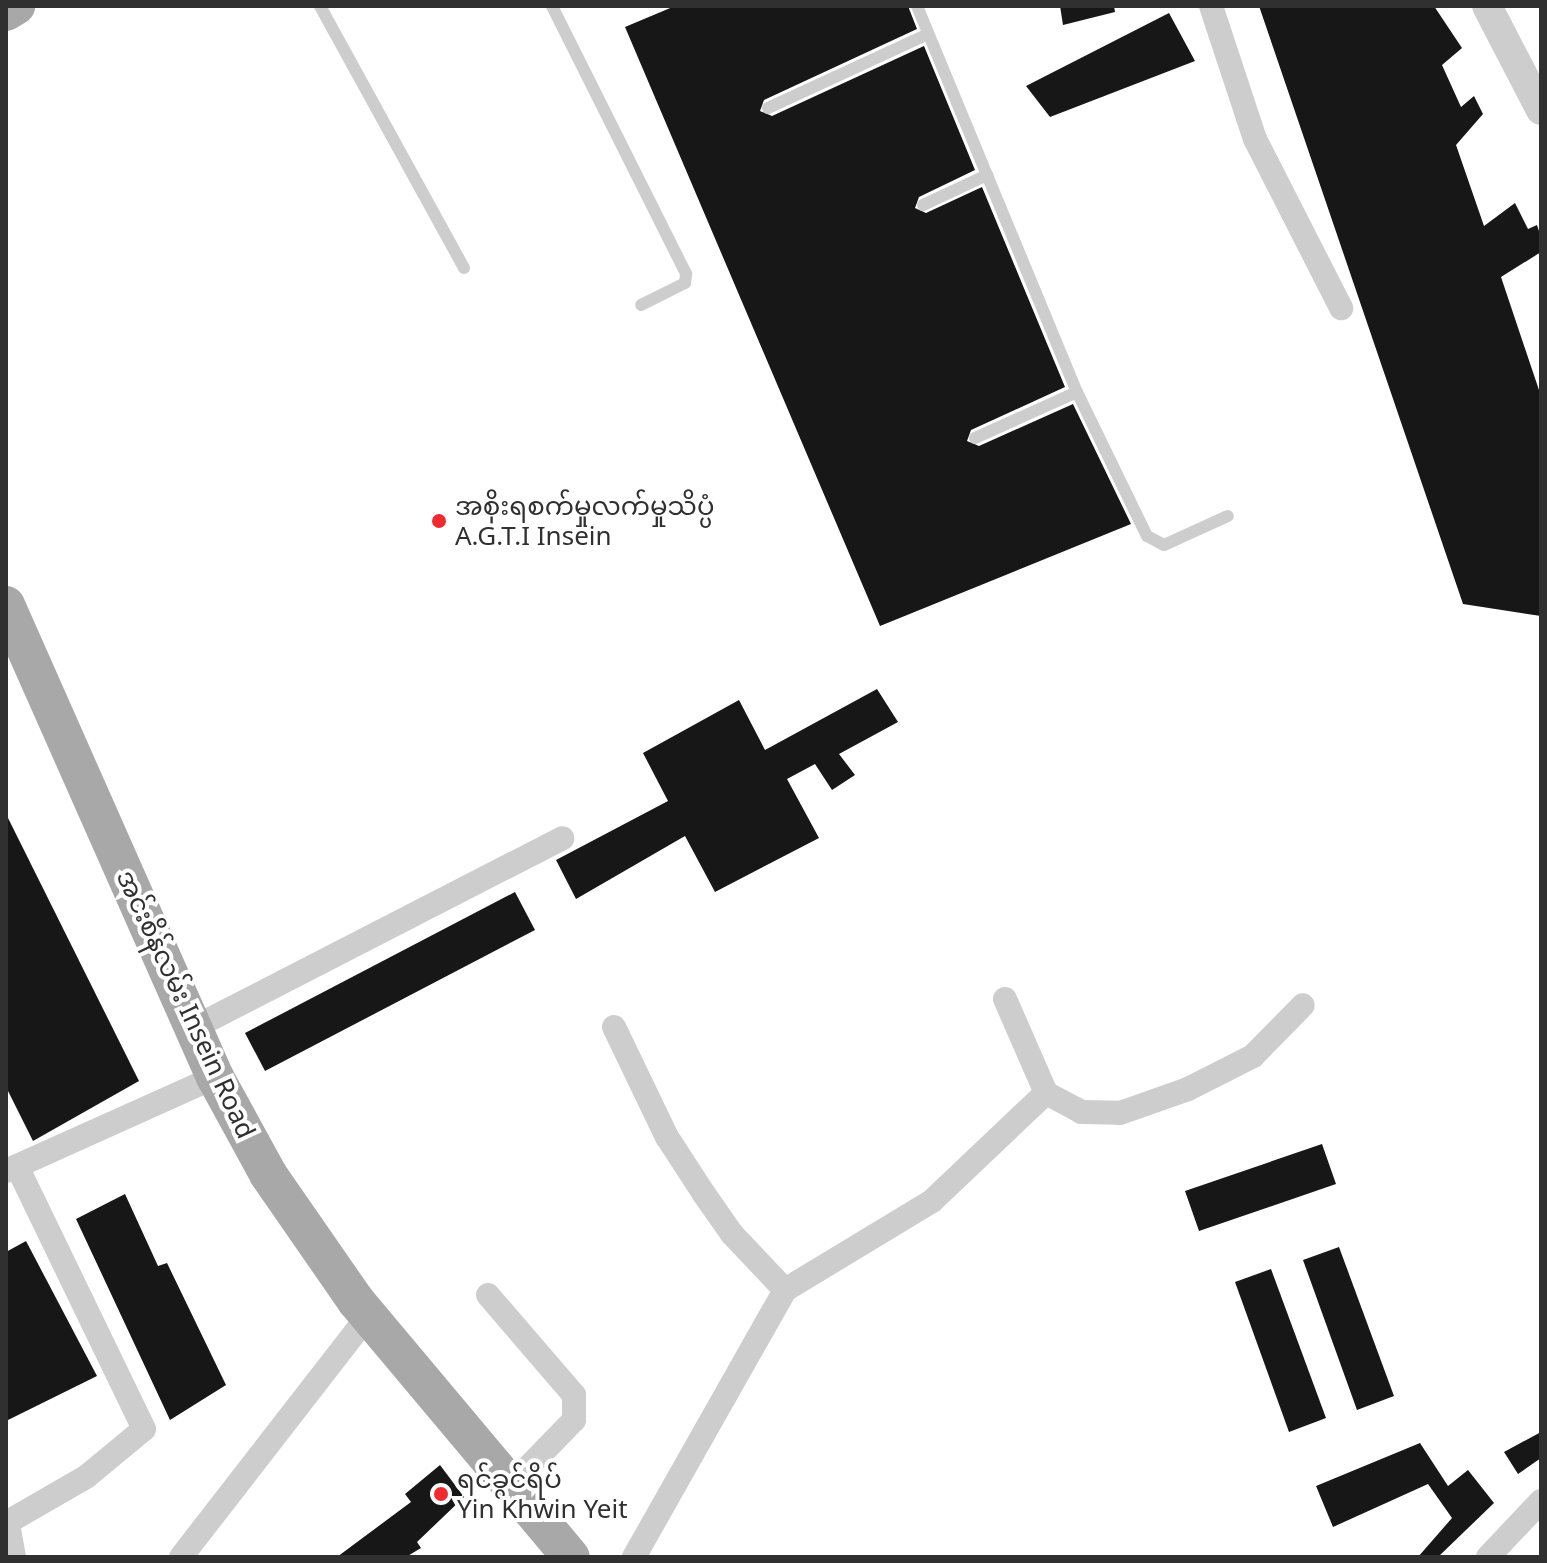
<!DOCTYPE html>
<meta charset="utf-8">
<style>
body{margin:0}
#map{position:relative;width:1547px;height:1563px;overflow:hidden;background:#fff;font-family:"Noto Sans","Noto Sans Myanmar",sans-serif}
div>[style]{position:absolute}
.building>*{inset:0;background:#171717}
.service>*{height:12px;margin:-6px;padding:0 6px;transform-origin:6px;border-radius:6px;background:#cdcdcd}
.minor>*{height:24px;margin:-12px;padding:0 12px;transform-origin:12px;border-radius:12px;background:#cdcdcd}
.tertiary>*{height:30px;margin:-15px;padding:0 15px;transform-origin:15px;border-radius:15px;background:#cdcdcd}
.primary>*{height:38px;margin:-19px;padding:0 19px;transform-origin:19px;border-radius:19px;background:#a8a8a8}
.dots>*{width:22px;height:22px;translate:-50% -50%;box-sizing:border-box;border:4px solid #fff;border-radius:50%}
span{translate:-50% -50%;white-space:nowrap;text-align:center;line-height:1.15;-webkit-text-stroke:8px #fff;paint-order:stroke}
.poi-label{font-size:26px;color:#303030}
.left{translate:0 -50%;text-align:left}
.street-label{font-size:26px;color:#303030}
.frame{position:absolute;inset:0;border:8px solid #303030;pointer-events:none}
</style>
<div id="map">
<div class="building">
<i style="clip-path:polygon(675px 6px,908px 6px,917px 29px,764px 100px,760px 111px,772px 116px,924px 46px,975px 170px,919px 197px,915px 208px,926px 213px,982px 187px,1065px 387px,971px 430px,967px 441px,979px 446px,1073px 404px,1131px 524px,880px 626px,625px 27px)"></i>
<i style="clip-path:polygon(1060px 6px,1114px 6px,1115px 12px,1063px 25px)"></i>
<i style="clip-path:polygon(1259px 6px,1434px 6px,1462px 48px,1442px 65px,1461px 107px,1474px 96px,1483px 114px,1456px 145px,1484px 226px,1515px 203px,1528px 229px,1537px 225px,1541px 237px,1541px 252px,1501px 277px,1541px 396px,1541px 616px,1463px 604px)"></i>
<i style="clip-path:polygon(1169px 13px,1195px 61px,1050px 117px,1026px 86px)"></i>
<i style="clip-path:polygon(877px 689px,898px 722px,839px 754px,855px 775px,832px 790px,815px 764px,787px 779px,819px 838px,715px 892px,685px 836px,576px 899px,556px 860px,668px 801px,643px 753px,739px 700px,765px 750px)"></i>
<i style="clip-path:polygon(6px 814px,139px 1081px,33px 1141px,6px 1087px)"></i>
<i style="clip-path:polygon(515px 892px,535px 930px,265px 1071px,245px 1033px)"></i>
<i style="clip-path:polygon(1322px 1144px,1336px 1184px,1199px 1231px,1185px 1191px)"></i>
<i style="clip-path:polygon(125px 1194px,158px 1266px,167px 1263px,226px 1385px,170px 1420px,76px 1219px)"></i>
<i style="clip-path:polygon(26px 1241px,97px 1376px,6px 1421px,6px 1252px)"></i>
<i style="clip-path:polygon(1339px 1247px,1394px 1396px,1357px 1410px,1303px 1260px)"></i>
<i style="clip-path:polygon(1271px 1269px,1326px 1418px,1289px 1432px,1235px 1282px)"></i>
<i style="clip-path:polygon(1541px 1432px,1541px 1458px,1518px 1474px,1504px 1452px)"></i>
<i style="clip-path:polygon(1420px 1443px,1448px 1486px,1468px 1470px,1494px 1503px,1438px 1557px,1418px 1557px,1452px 1518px,1428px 1484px,1333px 1527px,1316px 1486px)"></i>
<i style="clip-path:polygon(440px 1465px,464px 1497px,417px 1542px,421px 1548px,406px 1557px,337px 1557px,411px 1502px,405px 1494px)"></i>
</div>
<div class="service">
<i style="left:320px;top:6px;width:299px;rotate:61.2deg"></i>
<i style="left:552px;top:6px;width:300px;rotate:63.4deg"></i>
<i style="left:686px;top:274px;width:9px;rotate:96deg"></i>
<i style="left:685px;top:283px;width:49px;rotate:153.4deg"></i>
<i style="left:917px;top:6px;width:418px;rotate:67.5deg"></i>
<i style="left:1077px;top:392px;width:160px;rotate:64.1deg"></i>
<i style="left:1147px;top:536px;width:19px;rotate:28deg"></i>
<i style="left:1164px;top:545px;width:70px;rotate:-24.4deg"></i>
<i style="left:768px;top:108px;width:176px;rotate:-24.8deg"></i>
<i style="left:923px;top:205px;width:71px;rotate:-25.1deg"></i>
<i style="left:975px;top:438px;width:112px;rotate:-24.3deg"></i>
</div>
<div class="minor">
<i style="left:1211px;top:6px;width:140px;rotate:71.7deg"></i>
<i style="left:1255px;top:139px;width:190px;rotate:63deg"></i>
<i style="left:1005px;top:999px;width:103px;rotate:66.4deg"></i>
<i style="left:195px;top:1027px;width:413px;rotate:-27.2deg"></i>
<i style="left:614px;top:1027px;width:122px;rotate:64.3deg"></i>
<i style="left:667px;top:1137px;width:68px;rotate:57deg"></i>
<i style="left:704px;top:1194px;width:49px;rotate:55deg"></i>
<i style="left:732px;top:1234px;width:77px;rotate:46.6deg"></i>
<i style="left:6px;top:1171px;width:229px;rotate:-24.2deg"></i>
<i style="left:488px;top:1295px;width:132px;rotate:49.3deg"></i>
<i style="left:574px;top:1395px;width:25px;rotate:90deg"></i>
<i style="left:574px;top:1420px;width:93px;rotate:134.1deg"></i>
<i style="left:14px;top:1557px;width:36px;rotate:-100deg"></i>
<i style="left:8px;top:1522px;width:90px;rotate:-30deg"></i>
<i style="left:86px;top:1477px;width:75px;rotate:-39.6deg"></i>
<i style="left:144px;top:1429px;width:292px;rotate:-115.8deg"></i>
<i style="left:181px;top:1557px;width:305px;rotate:-52.2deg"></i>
<i style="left:634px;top:1557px;width:307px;rotate:-60.5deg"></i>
<i style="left:785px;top:1290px;width:172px;rotate:-31.2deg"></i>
<i style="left:932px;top:1201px;width:157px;rotate:-43.5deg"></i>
<i style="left:1046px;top:1093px;width:40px;rotate:28deg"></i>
<i style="left:1081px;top:1112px;width:39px;rotate:1deg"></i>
<i style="left:1120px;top:1113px;width:72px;rotate:-19.4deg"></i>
<i style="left:1188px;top:1089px;width:73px;rotate:-26.9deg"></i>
<i style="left:1253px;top:1056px;width:71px;rotate:-45.6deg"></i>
<i style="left:1488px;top:1557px;width:77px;rotate:-46.6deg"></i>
</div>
<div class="tertiary">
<i style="left:1487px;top:6px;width:117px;rotate:62.6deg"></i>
</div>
<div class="primary">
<i style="left:6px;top:12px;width:12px;rotate:-31deg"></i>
<i style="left:6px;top:605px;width:516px;rotate:66.12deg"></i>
<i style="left:215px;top:1077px;width:111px;rotate:61.3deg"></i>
<i style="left:268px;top:1174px;width:155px;rotate:55.3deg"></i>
<i style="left:356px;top:1301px;width:334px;rotate:50deg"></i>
</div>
<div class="dots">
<i style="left:439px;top:521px;background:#ef2a31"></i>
<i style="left:441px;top:1494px;background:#ef2a31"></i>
</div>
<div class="poi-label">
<span class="left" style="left:455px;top:521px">အစိုးရစက်မှုလက်မှုသိပ္ပံ<br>A.G.T.I Insein</span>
<span class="left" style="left:457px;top:1494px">ရင်ခွင်ရိပ်<br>Yin Khwin Yeit</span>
</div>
<div class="street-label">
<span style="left:186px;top:1004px;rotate:65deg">အင်းစိန်လမ်း Insein Road</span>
</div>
<div class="frame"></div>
</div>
